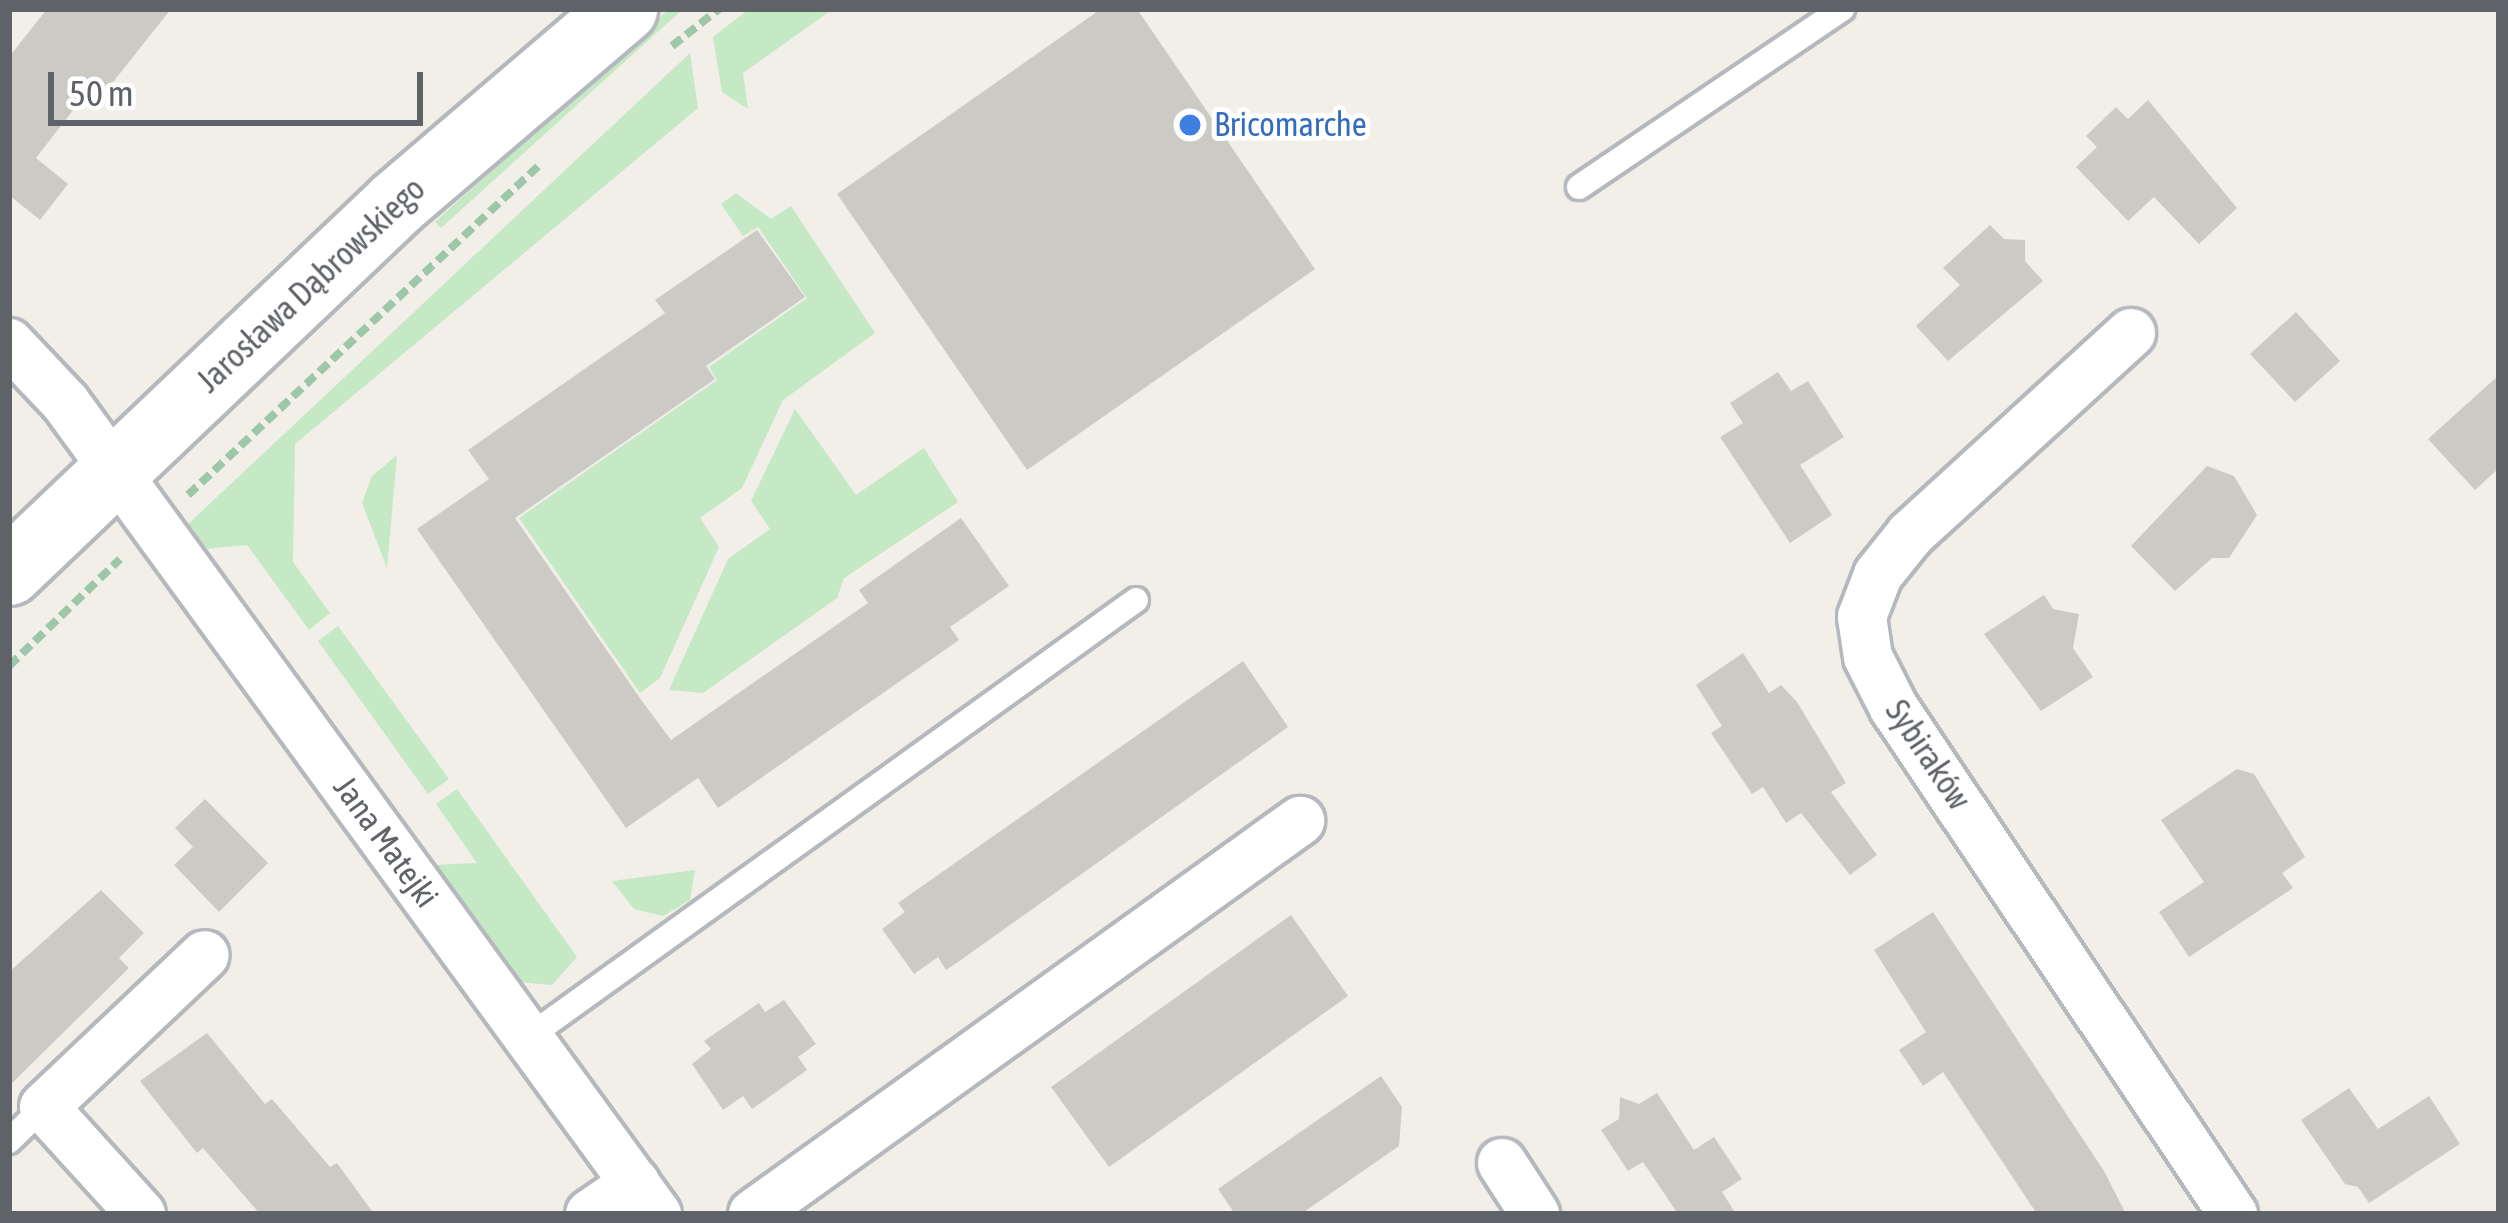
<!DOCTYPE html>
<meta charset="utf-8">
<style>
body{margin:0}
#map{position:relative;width:2508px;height:1223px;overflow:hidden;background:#f1efe8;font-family:"Asap Condensed",sans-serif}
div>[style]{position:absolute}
.green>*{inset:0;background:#c5e8c5}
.building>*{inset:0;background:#cccac5}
.path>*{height:8px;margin-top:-4px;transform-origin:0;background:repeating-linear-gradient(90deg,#9cc7a9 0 12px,transparent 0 18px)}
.roads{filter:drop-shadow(3px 0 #b5b8bc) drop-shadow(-3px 0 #b5b8bc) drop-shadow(0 3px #b5b8bc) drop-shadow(0 -3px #b5b8bc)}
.lane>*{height:24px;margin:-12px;padding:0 12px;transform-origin:12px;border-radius:12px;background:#fff}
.street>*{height:48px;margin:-24px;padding:0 24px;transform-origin:24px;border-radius:24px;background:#fff}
.secondary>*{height:66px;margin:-33px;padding:0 33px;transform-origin:33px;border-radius:33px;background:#fff}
.dots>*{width:33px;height:33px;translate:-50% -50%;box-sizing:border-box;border:6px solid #fff;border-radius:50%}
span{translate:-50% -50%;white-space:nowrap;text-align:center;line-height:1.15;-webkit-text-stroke:10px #fff;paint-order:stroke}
.shop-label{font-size:33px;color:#366cbe}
.left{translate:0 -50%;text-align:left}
.street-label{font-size:33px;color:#5f6368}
.frame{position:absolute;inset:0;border:12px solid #5f6368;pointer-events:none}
.scale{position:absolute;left:48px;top:72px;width:375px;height:54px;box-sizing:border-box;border:6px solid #5f6368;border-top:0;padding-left:15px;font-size:36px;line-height:42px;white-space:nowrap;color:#5f6368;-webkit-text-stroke:9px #fff;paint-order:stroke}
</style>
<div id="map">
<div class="green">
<i style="clip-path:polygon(669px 9px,683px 9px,441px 228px,435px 222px)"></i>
<i style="clip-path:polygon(749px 9px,833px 9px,743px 73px,748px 109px,722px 92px,713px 37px)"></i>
<i style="clip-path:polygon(690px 53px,698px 108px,295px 444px,293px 562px,330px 613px,309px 630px,247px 545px,203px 549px,185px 527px)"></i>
<i style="clip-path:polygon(736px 193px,771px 219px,791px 206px,875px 333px,783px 400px,742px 488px,700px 518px,719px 547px,660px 678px,640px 693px,519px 518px,717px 380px,709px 367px,807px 298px,758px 227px,743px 236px,721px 204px)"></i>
<i style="clip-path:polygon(795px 409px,856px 495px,924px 448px,958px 502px,844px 578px,837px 598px,703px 693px,669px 690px,728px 559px,770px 529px,751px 501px)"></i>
<i style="clip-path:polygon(397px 455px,387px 568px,362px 503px,372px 476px)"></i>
<i style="clip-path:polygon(338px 626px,449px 779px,428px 794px,318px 641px)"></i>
<i style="clip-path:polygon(457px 789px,577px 957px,552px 985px,517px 982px,432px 865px,477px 863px,436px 804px)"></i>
<i style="clip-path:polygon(695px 870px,690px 900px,663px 916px,634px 909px,612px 881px)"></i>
</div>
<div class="building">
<i style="clip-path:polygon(47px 9px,171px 9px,102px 96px,91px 87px,36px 158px,68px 184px,40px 220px,9px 195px,9px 57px)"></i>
<i style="clip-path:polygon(1101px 9px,1137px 9px,1315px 269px,1027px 470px,837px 194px)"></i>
<i style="clip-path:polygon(2148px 100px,2237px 208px,2199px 244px,2154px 197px,2128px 221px,2076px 167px,2097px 147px,2086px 136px,2116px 107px,2128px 119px)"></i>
<i style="clip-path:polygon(1990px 225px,2004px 239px,2025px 240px,2025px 261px,2043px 281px,1948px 361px,1916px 326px,1960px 285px,1943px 268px)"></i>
<i style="clip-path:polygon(757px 230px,805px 297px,706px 366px,715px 379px,515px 518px,642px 701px,671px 740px,868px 603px,859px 590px,961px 518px,1009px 586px,950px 627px,959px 640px,718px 808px,698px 778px,626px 828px,417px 529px,489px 479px,468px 450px,665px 313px,655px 300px)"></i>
<i style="clip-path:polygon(2296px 312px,2340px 361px,2295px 402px,2250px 354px)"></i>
<i style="clip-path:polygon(1778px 372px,1791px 391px,1808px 381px,1844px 437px,1800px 465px,1832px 515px,1790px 543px,1720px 437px,1743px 423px,1730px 403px)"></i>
<i style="clip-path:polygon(2499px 375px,2499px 468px,2475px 490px,2428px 439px)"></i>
<i style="clip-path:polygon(2207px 466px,2234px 476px,2257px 515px,2229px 558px,2212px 558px,2175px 591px,2131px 546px)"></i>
<i style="clip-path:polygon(2044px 595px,2053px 609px,2079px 614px,2073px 648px,2093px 677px,2041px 711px,1984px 634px)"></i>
<i style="clip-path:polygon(1743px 653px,1769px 693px,1781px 685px,1797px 702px,1846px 783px,1831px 792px,1877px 855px,1850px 875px,1801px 813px,1786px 823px,1763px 787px,1752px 794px,1711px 733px,1722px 726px,1696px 685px)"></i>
<i style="clip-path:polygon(1243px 661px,1288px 727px,958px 962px,946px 970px,938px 957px,914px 974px,882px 929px,905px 912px,898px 903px)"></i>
<i style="clip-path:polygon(2237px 769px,2254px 774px,2305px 857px,2282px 873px,2293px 888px,2189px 957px,2159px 912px,2204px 882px,2161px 820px)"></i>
<i style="clip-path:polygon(205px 799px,268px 863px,219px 912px,174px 865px,193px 847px,175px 828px)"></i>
<i style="clip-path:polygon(101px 890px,144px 933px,119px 958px,129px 968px,9px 1086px,9px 972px)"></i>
<i style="clip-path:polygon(1933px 912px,2104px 1171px,2126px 1214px,2037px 1214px,1943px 1072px,1923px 1086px,1899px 1050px,1926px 1032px,1874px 950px)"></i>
<i style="clip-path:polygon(1291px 915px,1348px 996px,1109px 1167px,1051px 1087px)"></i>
<i style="clip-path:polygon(784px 1000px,816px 1044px,798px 1057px,807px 1070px,752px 1109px,743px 1096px,723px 1110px,692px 1064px,711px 1049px,704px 1041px,759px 1003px,765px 1012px)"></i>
<i style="clip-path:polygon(207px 1033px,265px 1104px,272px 1099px,330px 1167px,337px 1163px,374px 1214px,260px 1214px,203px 1148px,197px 1153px,140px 1081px)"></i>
<i style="clip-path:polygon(1381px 1076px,1402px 1107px,1399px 1146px,1301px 1214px,1235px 1214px,1218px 1189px)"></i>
<i style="clip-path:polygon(2349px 1088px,2378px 1129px,2429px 1096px,2460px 1144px,2369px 1203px,2358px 1187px,2345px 1184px,2301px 1120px)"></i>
<i style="clip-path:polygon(1657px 1093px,1694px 1150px,1714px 1137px,1742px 1179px,1722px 1192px,1736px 1214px,1678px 1214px,1643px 1162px,1628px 1171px,1601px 1130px,1619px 1119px,1620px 1097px,1639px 1104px)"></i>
</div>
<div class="path">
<i style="left:672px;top:46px;width:60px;rotate:-38.2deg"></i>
<i style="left:188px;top:495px;width:483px;rotate:-43.2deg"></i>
<i style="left:9px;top:666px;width:154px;rotate:-43.9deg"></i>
</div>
<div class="roads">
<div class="lane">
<i style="left:1579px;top:187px;width:318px;rotate:-34.1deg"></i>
<i style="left:527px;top:1038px;width:750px;rotate:-35.72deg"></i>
<i style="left:9px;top:1141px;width:49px;rotate:-44.2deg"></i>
</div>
<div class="street">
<i style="left:2131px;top:333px;width:299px;rotate:137.6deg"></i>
<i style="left:1910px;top:535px;width:51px;rotate:128.7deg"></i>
<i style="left:1878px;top:575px;width:45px;rotate:110.9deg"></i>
<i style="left:1862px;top:617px;width:40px;rotate:81.5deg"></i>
<i style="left:1868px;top:657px;width:57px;rotate:63deg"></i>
<i style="left:1894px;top:708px;width:609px;rotate:56.18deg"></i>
<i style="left:9px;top:343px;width:81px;rotate:46.5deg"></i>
<i style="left:65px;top:402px;width:1005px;rotate:53.91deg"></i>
<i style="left:1502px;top:1163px;width:61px;rotate:57.1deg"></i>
<i style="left:141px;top:1214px;width:144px;rotate:-132.2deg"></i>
<i style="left:44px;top:1107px;width:221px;rotate:-43.4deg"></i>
<i style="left:590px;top:1214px;width:55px;rotate:-34.6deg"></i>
<i style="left:753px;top:1214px;width:674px;rotate:-35.7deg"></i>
</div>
<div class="secondary">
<i style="left:9px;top:572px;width:535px;rotate:-43.56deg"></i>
<i style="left:397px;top:203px;width:299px;rotate:-40.5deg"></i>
</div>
</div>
<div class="dots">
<i style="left:1190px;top:125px;background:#3f7fe0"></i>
</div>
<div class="shop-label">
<span class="left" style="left:1214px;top:125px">Bricomarche</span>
</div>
<div class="street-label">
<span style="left:311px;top:285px;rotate:-43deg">Jarosława Dąbrowskiego</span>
<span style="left:1928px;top:755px;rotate:56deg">Sybiraków</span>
<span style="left:386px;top:842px;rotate:54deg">Jana Matejki</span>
</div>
<div class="frame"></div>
<div class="scale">50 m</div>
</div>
